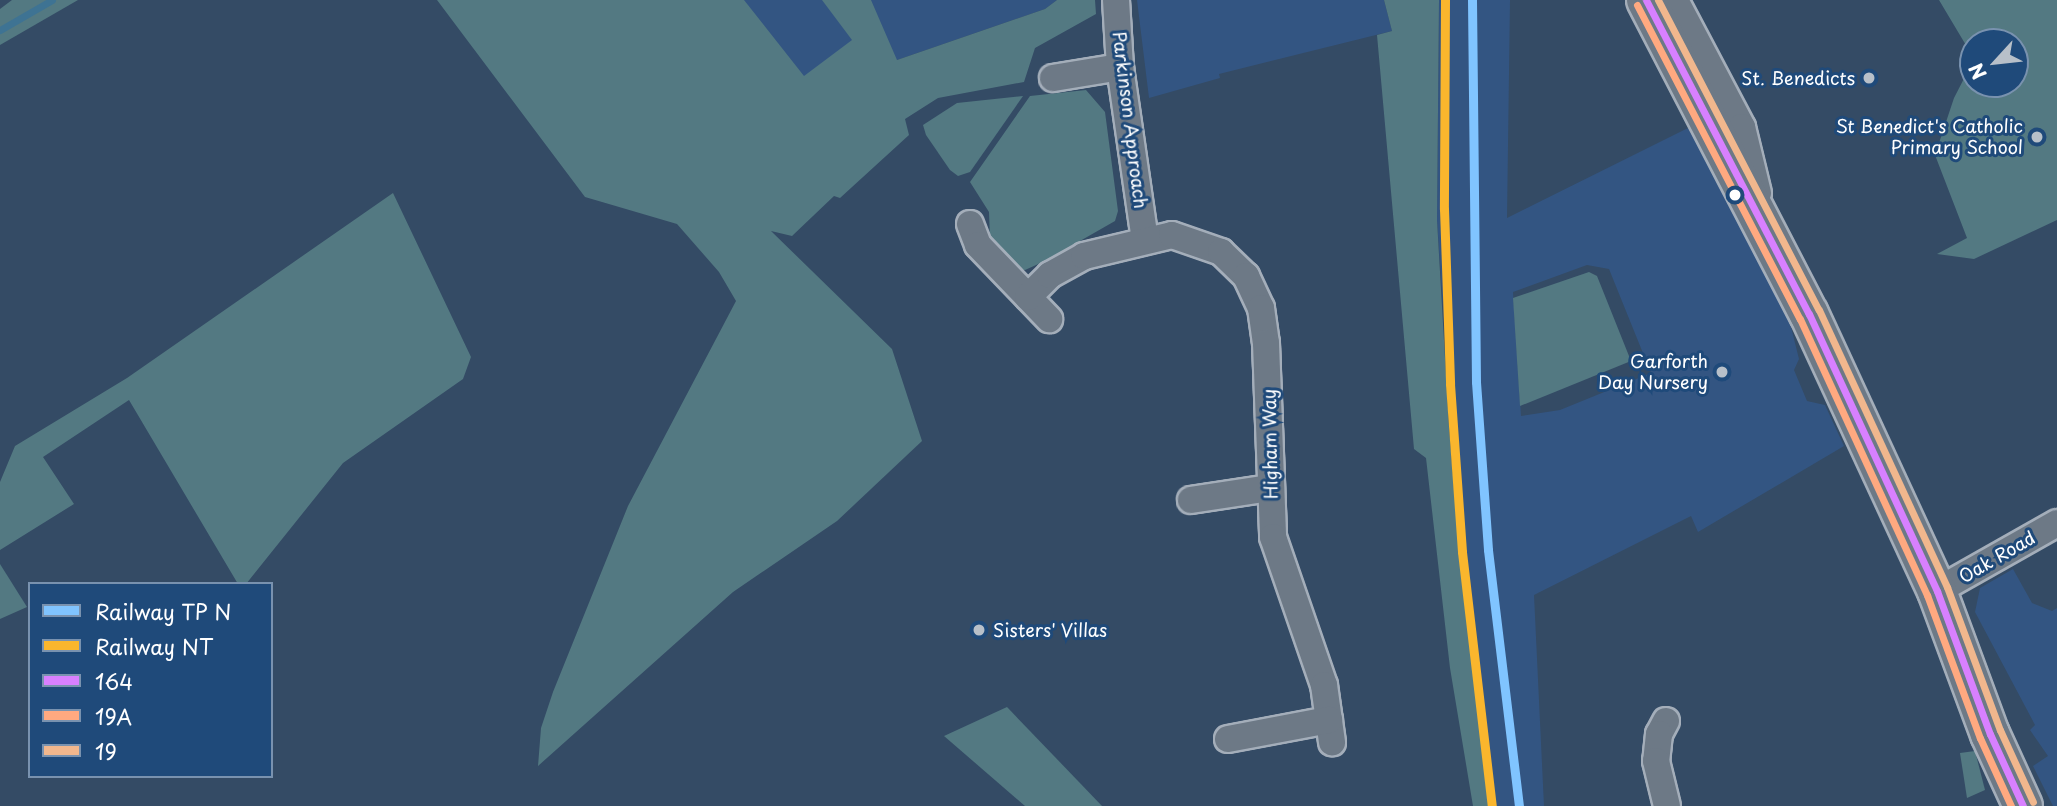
<!DOCTYPE html>
<style>
body{margin:0}
#map{position:relative;width:2057px;height:806px;overflow:hidden;background:#344b65;font-family:"Playpen Sans",sans-serif}
div>[style]{position:absolute}
.built>*{inset:0;background:#335582}
.green>*{inset:0;background:#537982}
.stream>*{height:7px;margin:-3.5px;padding:0 3.5px;transform-origin:3.5px;border-radius:3.5px;background:#3e7393}
.roads{filter:drop-shadow(2px 0 #a4aeba) drop-shadow(-2px 0 #a4aeba) drop-shadow(0 2px #a4aeba) drop-shadow(0 -2px #a4aeba)}
.street>*{height:26px;margin:-13px;padding:0 13px;transform-origin:13px;border-radius:13px;background:#6d7986}
.primary>*{height:38px;margin:-19px;padding:0 19px;transform-origin:19px;border-radius:19px;background:#6d7986}
.bus-1>*{height:7px;margin:-3.5px;padding:0 3.5px;transform-origin:3.5px;border-radius:3.5px;background:#d880ff}
.bus-2>*{height:7px;margin:-3.5px;padding:0 3.5px;transform-origin:3.5px;border-radius:3.5px;background:#ffa980}
.bus-3>*{height:7px;margin:-3.5px;padding:0 3.5px;transform-origin:3.5px;border-radius:3.5px;background:#f1b78d}
.rail-1>*{height:9px;margin:-4.5px;padding:0 4.5px;transform-origin:4.5px;border-radius:4.5px;background:#80c4ff}
.rail-2>*{height:9px;margin:-4.5px;padding:0 4.5px;transform-origin:4.5px;border-radius:4.5px;background:#fab62d}
.dots>*{width:19px;height:19px;translate:-50% -50%;box-sizing:border-box;border:4px solid #1f4a7a;border-radius:50%}
span{translate:-50% -50%;white-space:nowrap;text-align:center;line-height:1.15;-webkit-text-stroke:6px #1f4a7a;paint-order:stroke}
.poi-label{font-size:18px;color:#fff}
.right{translate:-100% -50%;text-align:right}
.left{translate:0 -50%;text-align:left}
.street-label{font-size:18px;color:#fff}
.legend{position:absolute;left:28px;top:582px;width:245px;height:196px;box-sizing:border-box;background:#1f4a7a;border:2px solid #7992af;margin:0;padding:9px 12px;list-style:none;font-size:21px;color:#fff}
.legend li{display:flex;align-items:center;gap:14px;height:35px}
.legend b{width:35px;border:2px solid #7992af}
.north{position:absolute;left:1959px;top:28px;width:70px;height:70px;box-sizing:border-box;background:#1f4a7a;border:2px solid #7992af;border-radius:50%;rotate:243deg;font-size:19px;font-weight:700;line-height:28px;text-align:center;color:#fff}
.north::after{content:'';display:block;margin:auto;width:24px;height:32px;background:#b8c0c9;clip-path:polygon(50% 0,100% 100%,50% 72%,0 100%)}
</style>
<div id="map">
<div class="built">
<i style="clip-path:polygon(563px 0,1057px 0,1045px 9px,897px 60px,918px 110px,897px 124px)"></i>
<i style="clip-path:polygon(1137px 0,1384px 0,1392px 31px,1219px 74px,1220px 78px,1149px 98px)"></i>
<i style="clip-path:polygon(evenodd,1439px 0,1510px 0,1507px 218px,1690px 127px,1789px 319px,1799px 359px,1794px 370px,1807px 401px,1825px 405px,1844px 446px,1698px 532px,1691px 516px,1534px 595px,1544px 806px,1489px 806px,1477px 716px,1460px 560px,1437px 220px,1439px 0,1587px 265px,1609px 269px,1651px 373px,1560px 410px,1521px 416px,1513px 292px,1587px 265px)"></i>
<i style="clip-path:polygon(2013px 569px,2032px 603px,2052px 611px,2057px 608px,2057px 806px,2053px 806px,2033px 766px,2048px 756px,2030px 730px,2035px 725px,1975px 612px,1980px 588px)"></i>
</div>
<div class="green">
<i style="clip-path:polygon(12px 0,78px 0,0 45px,0 9px)"></i>
<i style="clip-path:polygon(437px 0,744px 0,804px 76px,852px 40px,822px 0,871px 0,897px 60px,1045px 9px,1057px 0,1095px 0,1096px 14px,1035px 48px,1024px 82px,938px 98px,905px 119px,909px 135px,840px 198px,834px 196px,792px 236px,771px 231px,892px 349px,922px 441px,837px 521px,733px 592px,538px 766px,541px 728px,553px 692px,628px 506px,736px 301px,719px 272px,677px 224px,585px 197px)"></i>
<i style="clip-path:polygon(1384px 0,1439px 0,1437px 220px,1449px 427px,1460px 560px,1489px 806px,1473px 806px,1450px 668px,1426px 458px,1414px 449px,1377px 35px,1392px 31px)"></i>
<i style="clip-path:polygon(1939px 0,2057px 0,2057px 220px,1974px 259px,1937px 254px,1967px 238px,1935px 155px,1954px 98px,1973px 61px,1973px 84px,2015px 84px,2015px 42px,1973px 42px,1973px 57px)"></i>
<i style="clip-path:polygon(1086px 90px,1105px 112px,1118px 211px,1115px 221px,1045px 261px,1025px 270px,1014px 269px,990px 240px,989px 212px,970px 182px,1030px 96px)"></i>
<i style="clip-path:polygon(1023px 96px,970px 172px,958px 176px,950px 170px,926px 135px,923px 125px,957px 103px)"></i>
<i style="clip-path:polygon(393px 193px,471px 357px,463px 379px,343px 463px,246px 584px,238px 584px,129px 400px,43px 457px,74px 504px,0 550px,0 482px,15px 446px,127px 378px)"></i>
<i style="clip-path:polygon(1589px 272px,1597px 276px,1631px 361px,1520px 406px,1513px 298px)"></i>
<i style="clip-path:polygon(0 564px,27px 607px,0 619px)"></i>
<i style="clip-path:polygon(1007px 707px,1102px 806px,1025px 806px,944px 736px)"></i>
<i style="clip-path:polygon(1975px 751px,1985px 790px,1967px 798px,1960px 753px)"></i>
</div>
<div class="stream">
<i style="left:0;top:30px;width:60px;rotate:-30deg"></i>
</div>
<div class="roads">
<div class="street">
<i style="left:1116px;top:0;width:67px;rotate:86.6deg"></i>
<i style="left:1120px;top:67px;width:175px;rotate:81.8deg"></i>
<i style="left:1675px;top:0;width:144px;rotate:62.2deg"></i>
<i style="left:1742px;top:127px;width:68px;rotate:76.4deg"></i>
<i style="left:1053px;top:78px;width:68px;rotate:-9.3deg"></i>
<i style="left:970px;top:224px;width:22px;rotate:69deg"></i>
<i style="left:978px;top:245px;width:103px;rotate:46.2deg"></i>
<i style="left:1028px;top:297px;width:31px;rotate:-45deg"></i>
<i style="left:1050px;top:275px;width:39px;rotate:-29deg"></i>
<i style="left:1084px;top:256px;width:90px;rotate:-13.4deg"></i>
<i style="left:1172px;top:235px;width:52px;rotate:19.1deg"></i>
<i style="left:1221px;top:252px;width:35px;rotate:44deg"></i>
<i style="left:1246px;top:276px;width:35px;rotate:65deg"></i>
<i style="left:1261px;top:308px;width:35px;rotate:82deg"></i>
<i style="left:1266px;top:343px;width:194px;rotate:87.9deg"></i>
<i style="left:1273px;top:537px;width:157px;rotate:71deg"></i>
<i style="left:1324px;top:685px;width:58px;rotate:82deg"></i>
<i style="left:1191px;top:500px;width:79px;rotate:-8.7deg"></i>
<i style="left:1937px;top:591px;width:138px;rotate:-29.5deg"></i>
<i style="left:1666px;top:721px;width:15px;rotate:118deg"></i>
<i style="left:1659px;top:734px;width:27px;rotate:96deg"></i>
<i style="left:1656px;top:761px;width:46px;rotate:76.3deg"></i>
<i style="left:1228px;top:739px;width:103px;rotate:-10.7deg"></i>
</div>
<div class="primary">
<i style="left:1646px;top:0;width:354px;rotate:62.6deg"></i>
<i style="left:1809px;top:314px;width:305px;rotate:65.2deg"></i>
<i style="left:1937px;top:591px;width:153px;rotate:69.7deg"></i>
<i style="left:1990px;top:734px;width:79px;rotate:65.4deg"></i>
</div>
</div>
<div class="bus-1">
<i style="left:1646px;top:0;width:354px;rotate:62.6deg"></i>
<i style="left:1809px;top:314px;width:305px;rotate:65.2deg"></i>
<i style="left:1937px;top:591px;width:153px;rotate:69.7deg"></i>
<i style="left:1990px;top:734px;width:79px;rotate:65.4deg"></i>
</div>
<div class="bus-2">
<i style="left:1637px;top:5px;width:354px;rotate:62.6deg"></i>
<i style="left:1800px;top:319px;width:304px;rotate:65.3deg"></i>
<i style="left:1927px;top:595px;width:153px;rotate:69.7deg"></i>
<i style="left:1980px;top:738px;width:75px;rotate:65.5deg"></i>
</div>
<div class="bus-3">
<i style="left:1658px;top:0;width:349px;rotate:62.6deg"></i>
<i style="left:1819px;top:310px;width:305px;rotate:65.2deg"></i>
<i style="left:1947px;top:587px;width:153px;rotate:69.7deg"></i>
<i style="left:2000px;top:730px;width:79px;rotate:65.4deg"></i>
</div>
<div class="rail-1">
<i style="left:1472px;top:0;width:382px;rotate:89.4deg"></i>
<i style="left:1476px;top:382px;width:168px;rotate:85.9deg"></i>
<i style="left:1488px;top:550px;width:258px;rotate:83.1deg"></i>
</div>
<div class="rail-2">
<i style="left:1445px;top:0;width:209px;rotate:90.3deg"></i>
<i style="left:1444px;top:209px;width:175px;rotate:88deg"></i>
<i style="left:1450px;top:384px;width:168px;rotate:85.9deg"></i>
<i style="left:1462px;top:552px;width:256px;rotate:83.3deg"></i>
</div>
<div class="dots">
<i style="left:1869px;top:78px;background:#b8c0c9"></i>
<i style="left:2037px;top:137px;background:#b8c0c9"></i>
<i style="left:1735px;top:195px;background:#fff"></i>
<i style="left:1722px;top:372px;background:#b8c0c9"></i>
<i style="left:979px;top:630px;background:#b8c0c9"></i>
</div>
<div class="poi-label">
<span class="right" style="left:1855px;top:78px">St. Benedicts</span>
<span class="right" style="left:2023px;top:137px">St Benedict's Catholic<br>Primary School</span>
<span class="right" style="left:1708px;top:372px">Garforth<br>Day Nursery</span>
<span class="left" style="left:993px;top:630px">Sisters' Villas</span>
</div>
<div class="street-label">
<span style="left:1130px;top:120px;rotate:83deg">Parkinson Approach</span>
<span style="left:1270px;top:444px;rotate:-91deg">Higham Way</span>
<span style="left:1997px;top:557px;rotate:-30deg">Oak Road</span>
</div>
<ul class="legend">
<li><b style="height:9px;background:#80c4ff"></b>Railway TP N</li>
<li><b style="height:9px;background:#fab62d"></b>Railway NT</li>
<li><b style="height:9px;background:#d880ff"></b>164</li>
<li><b style="height:9px;background:#ffa980"></b>19A</li>
<li><b style="height:9px;background:#f1b78d"></b>19</li>
</ul>
<div class="north">N</div>
</div>
